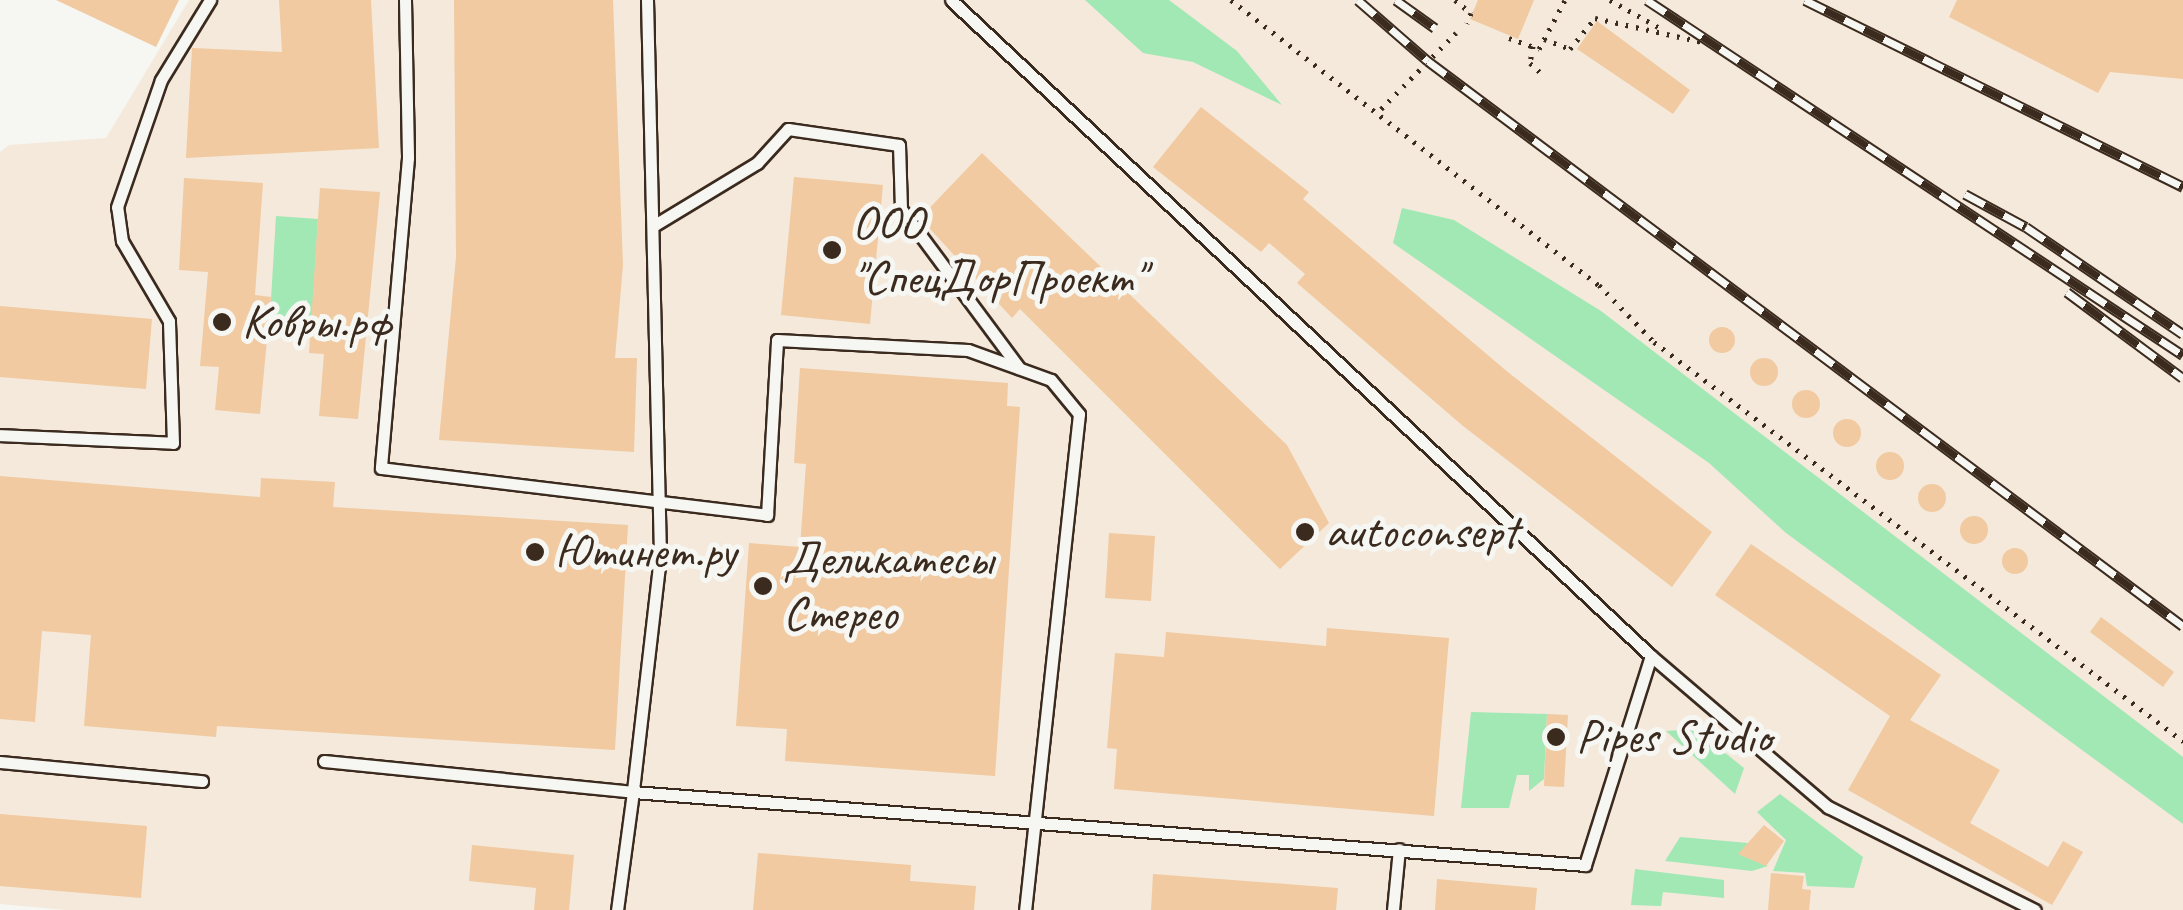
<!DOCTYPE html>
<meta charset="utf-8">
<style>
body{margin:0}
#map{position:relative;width:2183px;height:910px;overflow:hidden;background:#f6f6f2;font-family:Caveat,sans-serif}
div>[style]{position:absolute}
.built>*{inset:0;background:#f4e9da}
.green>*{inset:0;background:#a1e8b5}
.building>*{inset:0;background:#f1caa1}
.round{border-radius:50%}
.path>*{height:5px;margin-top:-2.5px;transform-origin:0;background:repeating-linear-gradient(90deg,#3b2a1e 0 2.5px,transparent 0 10.5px)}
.roads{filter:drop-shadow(2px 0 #3b2a1e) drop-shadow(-2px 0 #3b2a1e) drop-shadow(0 2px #3b2a1e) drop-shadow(0 -2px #3b2a1e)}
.lane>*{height:11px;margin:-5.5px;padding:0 5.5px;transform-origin:5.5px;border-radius:5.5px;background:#f6f6f2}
.rail>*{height:11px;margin-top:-5.5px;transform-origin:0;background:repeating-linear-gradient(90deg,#f6f6f2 0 22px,#3b2a1e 0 44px);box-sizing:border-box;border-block:2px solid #3b2a1e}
.dots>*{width:28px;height:28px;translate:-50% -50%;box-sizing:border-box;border:5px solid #f6f6f2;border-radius:50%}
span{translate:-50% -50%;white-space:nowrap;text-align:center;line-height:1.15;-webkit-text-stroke:10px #f6f6f2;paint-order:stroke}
.poi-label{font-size:48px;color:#3b2a1e}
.left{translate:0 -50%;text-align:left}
</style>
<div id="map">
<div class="built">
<i style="clip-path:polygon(189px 0,2183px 0,2183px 910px,67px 910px,0 904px,0 152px,9px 145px,106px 138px)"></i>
</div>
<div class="green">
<i style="clip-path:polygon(1085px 0,1169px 0,1237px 51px,1282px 105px,1193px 62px,1143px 53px)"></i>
<i style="clip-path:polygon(1402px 208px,1454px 220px,1601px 311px,2183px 757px,2183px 824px,1786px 533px,1709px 463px,1393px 243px)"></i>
<i style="clip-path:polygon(276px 216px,318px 219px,312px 318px,270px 316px)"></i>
<i style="clip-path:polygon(1471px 712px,1547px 714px,1544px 779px,1529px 791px,1529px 775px,1517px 775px,1509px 808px,1461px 808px)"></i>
<i style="clip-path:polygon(1695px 729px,1744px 768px,1735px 794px,1666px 731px)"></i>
<i style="clip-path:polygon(1780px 794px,1863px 857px,1854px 888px,1807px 886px,1805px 873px,1773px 871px,1786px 840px,1757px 812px)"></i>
<i style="clip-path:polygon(1680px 837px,1748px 843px,1741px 855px,1768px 866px,1752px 871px,1665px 861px)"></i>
<i style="clip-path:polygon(1635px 869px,1724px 880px,1724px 898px,1663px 892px,1661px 906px,1631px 905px)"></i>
</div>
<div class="building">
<i style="clip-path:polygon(56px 0,179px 0,156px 47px)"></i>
<i style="clip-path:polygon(279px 0,371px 0,379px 148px,186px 158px,192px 48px,282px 52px)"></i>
<i style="clip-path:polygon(454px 0,613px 0,623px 265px,615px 358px,637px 358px,634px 452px,439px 440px,456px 257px)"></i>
<i style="clip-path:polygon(1478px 0,1534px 0,1518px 39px,1470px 19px)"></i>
<i style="clip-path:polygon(1957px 0,2183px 0,2183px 79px,2110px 72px,2098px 93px,1949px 17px)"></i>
<i style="clip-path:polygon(1597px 21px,1690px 90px,1673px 114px,1577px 49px)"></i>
<i style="clip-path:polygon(1201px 107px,1309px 192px,1303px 199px,1509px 373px,1712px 532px,1672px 587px,1463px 426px,1297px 283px,1305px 274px,1269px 243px,1261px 252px,1153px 167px)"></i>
<i style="clip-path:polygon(982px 153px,1287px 445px,1329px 523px,1280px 569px,1020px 309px,1012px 318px,920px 218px)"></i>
<i style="clip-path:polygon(794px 177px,883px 185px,870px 324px,781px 315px)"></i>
<i style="clip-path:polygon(184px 178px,263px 183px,255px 295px,271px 297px,260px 414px,215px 410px,219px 367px,200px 366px,208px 272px,179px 270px)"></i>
<i style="clip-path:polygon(320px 188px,380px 192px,358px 419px,319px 416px,324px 354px,309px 353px)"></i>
<i style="clip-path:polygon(0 306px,152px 319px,146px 389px,0 377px)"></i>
<i class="round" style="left:1709px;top:327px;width:26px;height:26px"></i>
<i class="round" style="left:1750px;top:358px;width:28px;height:28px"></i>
<i style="clip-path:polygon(800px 368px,1008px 383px,1007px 406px,1020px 407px,995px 776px,785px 761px,787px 729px,736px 726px,749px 543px,800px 547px,806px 464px,794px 463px)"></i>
<i class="round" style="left:1792px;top:390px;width:28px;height:28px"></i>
<i class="round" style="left:1833px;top:419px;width:28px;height:28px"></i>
<i class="round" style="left:1876px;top:452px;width:28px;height:28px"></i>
<i style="clip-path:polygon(0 476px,260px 497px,261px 478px,335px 482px,333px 507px,628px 525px,615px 750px,217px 726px,216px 737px,84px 726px,91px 635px,42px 631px,35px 722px,0 719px)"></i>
<i class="round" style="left:1918px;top:484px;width:28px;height:28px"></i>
<i class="round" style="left:1960px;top:516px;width:28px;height:28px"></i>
<i style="clip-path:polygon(1109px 533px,1155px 536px,1151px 601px,1105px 598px)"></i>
<i style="clip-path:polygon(1751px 544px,1941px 675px,1910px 720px,2000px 770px,1970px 823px,2048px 867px,2063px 841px,2083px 852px,2052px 905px,1848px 790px,1890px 716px,1715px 595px)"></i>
<i class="round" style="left:2002px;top:548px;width:26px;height:26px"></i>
<i style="clip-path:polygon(2101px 617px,2174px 672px,2163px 687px,2090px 632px)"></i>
<i style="clip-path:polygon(1327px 628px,1449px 638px,1434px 816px,1114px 789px,1117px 749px,1107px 748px,1115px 653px,1164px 657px,1166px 632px,1326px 646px)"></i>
<i style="clip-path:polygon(1547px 714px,1568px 715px,1564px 787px,1544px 786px)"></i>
<i style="clip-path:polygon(0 814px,147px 826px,141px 898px,0 886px)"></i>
<i style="clip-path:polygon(1764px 825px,1784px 841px,1766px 866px,1738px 854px)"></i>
<i style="clip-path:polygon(472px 845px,574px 855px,569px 910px,534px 910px,536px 888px,469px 881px)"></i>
<i style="clip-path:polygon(758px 853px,911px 865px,910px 881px,976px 886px,974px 910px,753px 910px)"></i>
<i style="clip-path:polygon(1771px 873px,1804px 876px,1802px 889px,1811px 890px,1809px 910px,1768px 910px)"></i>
<i style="clip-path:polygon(1153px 874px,1338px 888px,1336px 910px,1151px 910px)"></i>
<i style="clip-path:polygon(1437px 879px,1537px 888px,1535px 910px,1435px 910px)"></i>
</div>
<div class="path">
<i style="left:1231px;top:0;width:465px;rotate:37.8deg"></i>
<i style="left:1599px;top:285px;width:79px;rotate:46deg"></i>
<i style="left:1654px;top:342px;width:663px;rotate:37.03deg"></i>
<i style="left:1455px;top:0;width:21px;rotate:39deg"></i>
<i style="left:1471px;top:13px;width:11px;rotate:112deg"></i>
<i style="left:1610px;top:0;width:57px;rotate:29.2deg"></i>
<i style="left:1509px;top:38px;width:32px;rotate:20deg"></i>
<i style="left:1539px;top:49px;width:55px;rotate:-62deg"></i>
<i style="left:1544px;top:39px;width:28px;rotate:21deg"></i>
<i style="left:1570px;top:49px;width:40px;rotate:-51deg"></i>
<i style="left:1595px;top:18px;width:110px;rotate:12.6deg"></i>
<i style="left:1533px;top:46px;width:17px;rotate:100deg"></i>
<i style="left:1530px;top:63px;width:15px;rotate:42deg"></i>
<i style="left:1381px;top:109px;width:107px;rotate:-45.4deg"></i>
</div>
<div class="roads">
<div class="lane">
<i style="left:405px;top:0;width:158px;rotate:88.9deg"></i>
<i style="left:408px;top:158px;width:311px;rotate:95deg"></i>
<i style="left:381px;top:468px;width:389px;rotate:6.9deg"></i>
<i style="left:767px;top:515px;width:175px;rotate:-86.7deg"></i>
<i style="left:777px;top:340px;width:191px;rotate:3deg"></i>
<i style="left:968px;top:350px;width:88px;rotate:19.9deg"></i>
<i style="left:1051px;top:380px;width:44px;rotate:50.5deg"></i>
<i style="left:1079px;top:414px;width:499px;rotate:96.2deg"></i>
<i style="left:647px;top:0;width:557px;rotate:88.66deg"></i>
<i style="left:660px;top:557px;width:237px;rotate:96.6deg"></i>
<i style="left:633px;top:792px;width:955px;rotate:4.38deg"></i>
<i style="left:1585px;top:865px;width:219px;rotate:-72.5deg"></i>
<i style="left:1651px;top:656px;width:959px;rotate:-136.86deg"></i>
<i style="left:653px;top:226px;width:122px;rotate:-31.2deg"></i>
<i style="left:757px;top:163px;width:46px;rotate:-47.6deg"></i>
<i style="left:788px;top:129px;width:112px;rotate:8.2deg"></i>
<i style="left:899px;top:145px;width:64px;rotate:88.2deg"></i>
<i style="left:901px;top:209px;width:198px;rotate:53.4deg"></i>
<i style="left:0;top:435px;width:173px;rotate:2.6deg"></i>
<i style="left:173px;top:443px;width:122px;rotate:-91.9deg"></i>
<i style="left:169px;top:321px;width:93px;rotate:-120.4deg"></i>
<i style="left:122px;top:241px;width:34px;rotate:-98deg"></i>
<i style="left:117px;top:207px;width:134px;rotate:-70.9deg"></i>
<i style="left:161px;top:80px;width:94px;rotate:-58.5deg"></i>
<i style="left:1651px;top:656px;width:233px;rotate:40.5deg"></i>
<i style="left:1828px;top:807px;width:231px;rotate:26.5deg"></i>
<i style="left:324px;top:761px;width:311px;rotate:5.7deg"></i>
<i style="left:633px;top:792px;width:119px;rotate:97.7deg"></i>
<i style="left:0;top:762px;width:203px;rotate:5.4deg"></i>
<i style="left:1393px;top:910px;width:61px;rotate:-84.4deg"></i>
</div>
</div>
<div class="rail">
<i style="left:1358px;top:0;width:93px;rotate:41.1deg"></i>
<i style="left:1428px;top:61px;width:943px;rotate:36.81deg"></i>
<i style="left:1396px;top:0;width:48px;rotate:35.7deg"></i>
<i style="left:1647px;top:0;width:643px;rotate:33.52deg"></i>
<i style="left:1805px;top:0;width:422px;rotate:26.3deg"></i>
<i style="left:1965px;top:194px;width:69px;rotate:28.4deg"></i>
<i style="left:2026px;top:227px;width:190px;rotate:34.3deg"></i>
<i style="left:2067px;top:292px;width:144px;rotate:36.6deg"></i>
</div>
<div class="dots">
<i style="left:832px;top:250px;background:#3b2a1e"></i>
<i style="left:222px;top:322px;background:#3b2a1e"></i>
<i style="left:1305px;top:532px;background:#3b2a1e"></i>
<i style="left:535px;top:552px;background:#3b2a1e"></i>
<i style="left:763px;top:586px;background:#3b2a1e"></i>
<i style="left:1556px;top:737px;background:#3b2a1e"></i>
</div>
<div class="poi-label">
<span class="left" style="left:852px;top:250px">ООО<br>"СпецДорПроект"</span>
<span class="left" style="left:242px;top:322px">Ковры.рф</span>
<span class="left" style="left:1325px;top:532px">autoconsept</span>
<span class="left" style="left:555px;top:552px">Ютинет.ру</span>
<span class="left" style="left:783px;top:586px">Деликатесы<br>Стерео</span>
<span class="left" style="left:1576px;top:737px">Pipes Studio</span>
</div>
</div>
